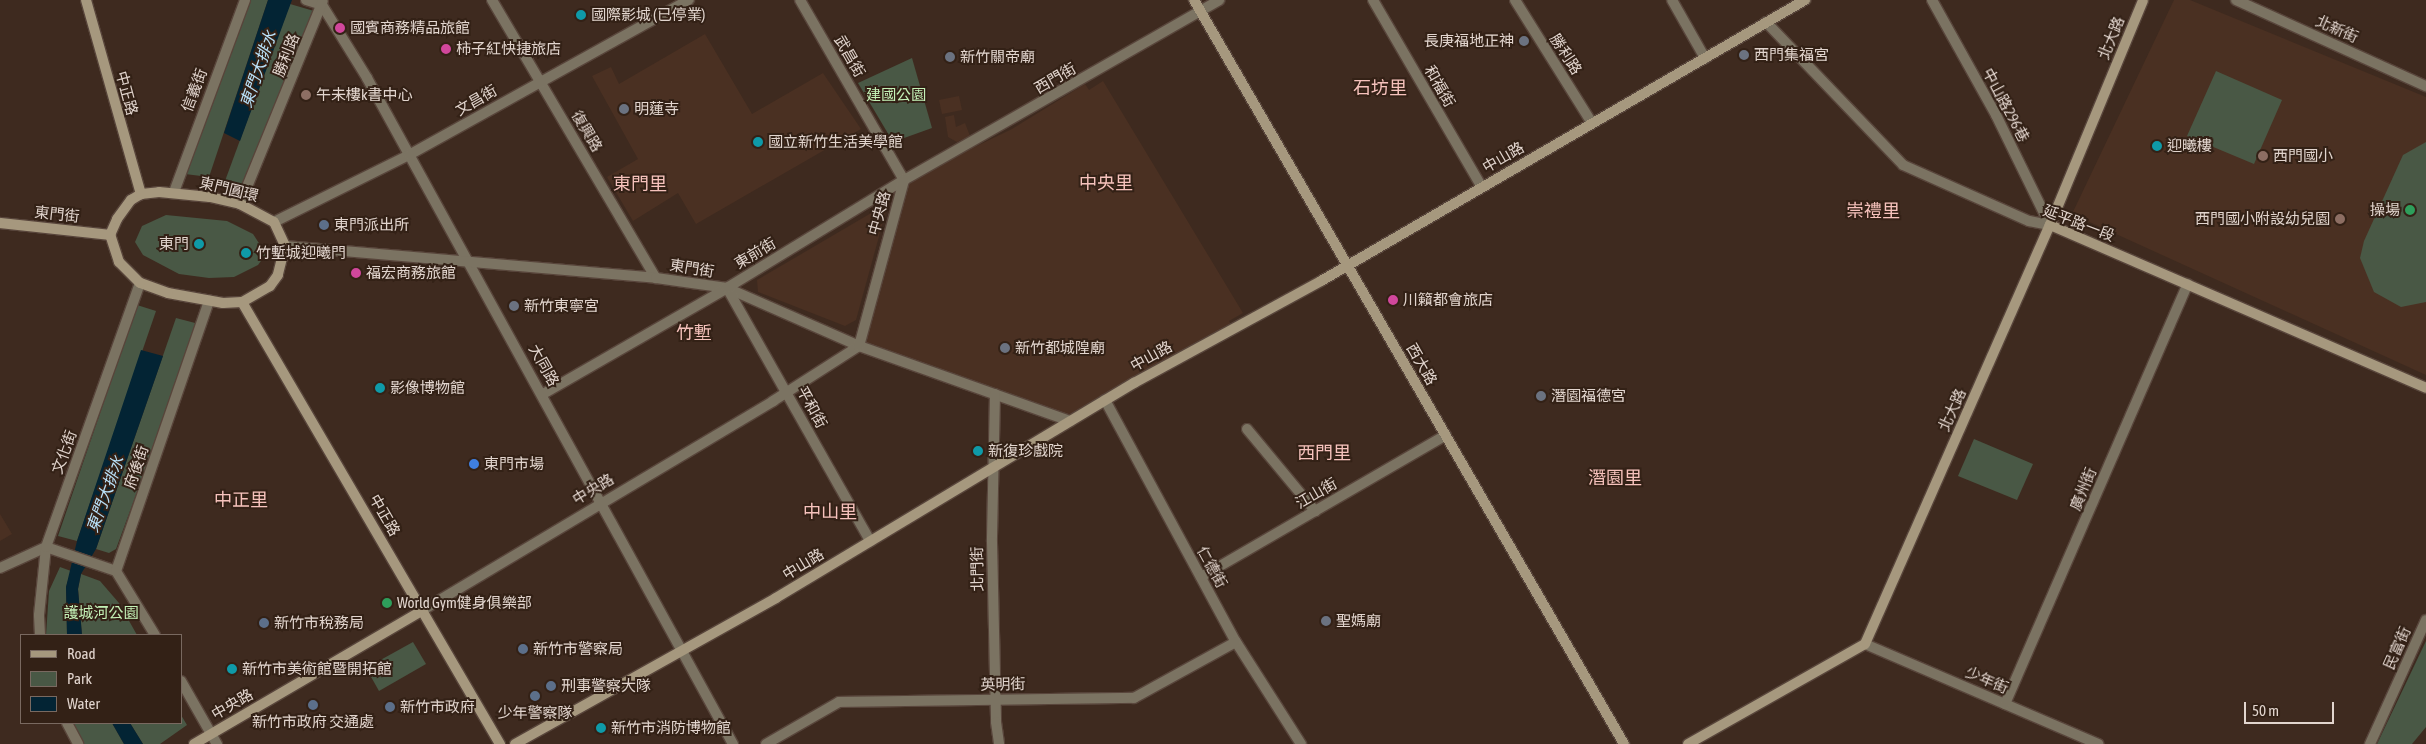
<!DOCTYPE html>
<meta charset="utf-8">
<style>
body{margin:0}
#map{position:relative;width:2426px;height:744px;overflow:hidden;background:#3e2a1f;font-family:"Asap Condensed","Noto Sans TC",sans-serif}
div>[style]{position:absolute}
.built>*{inset:0;background:#4a3022}
.green>*{inset:0;background:#495845}
.water>*{inset:0;background:#032434}
.roads{filter:drop-shadow(1px 0 #58453b) drop-shadow(-1px 0 #58453b) drop-shadow(0 1px #58453b) drop-shadow(0 -1px #58453b)}
.street>*{height:10px;margin:-5px;padding:0 5px;transform-origin:5px;border-radius:5px;background:#7b7362}
.secondary>*{height:10px;margin:-5px;padding:0 5px;transform-origin:5px;border-radius:5px;background:#a6987e}
.dots>*{width:14px;height:14px;translate:-50% -50%;box-sizing:border-box;border:2px solid #332116;border-radius:50%}
span{translate:-50% -50%;white-space:nowrap;text-align:center;line-height:1.15;-webkit-text-stroke:4px #332116;paint-order:stroke}
.poi-label{font-size:15px;color:#e2d5ce}
.left{translate:0 -50%;text-align:left}
.right{translate:-100% -50%;text-align:right}
.street-label{font-size:15px;color:#e2d5ce}
.park-label{font-size:15px;color:#c4f1b7}
.water-label{font-size:16px;color:#b9e1f9;font-style:italic}
.quarter-label{font-size:18px;color:#f6c2bc}
.legend{position:absolute;left:20px;top:634px;width:162px;height:90px;box-sizing:border-box;background:#332116;border:1px solid #796960;margin:0;padding:6px 9px;list-style:none;font-size:15px;color:#e2d5ce}
.legend li{display:flex;align-items:center;gap:10px;height:25px}
.legend b{width:25px;border:1px solid #796960}
.scale{position:absolute;left:2244px;top:702px;width:90px;height:22px;box-sizing:border-box;border:2px solid #e2d5ce;border-top:0;padding-left:6px;font-size:15px;line-height:18px;white-space:nowrap;color:#e2d5ce;-webkit-text-stroke:4px #332116;paint-order:stroke}
</style>
<div id="map">
<div class="built">
<i style="clip-path:polygon(2174px 0,2190px 0,2426px 97px,2426px 375px,2072px 214px)"></i>
<i style="clip-path:polygon(705px 34px,752px 114px,823px 73px,861px 129px,696px 224px,678px 193px,633px 221px,607px 177px,638px 159px,592px 76px,611px 67px,619px 84px)"></i>
<i style="clip-path:polygon(1103px 81px,1243px 313px,1229px 321px,1233px 328px,1070px 421px,862px 345px,904px 181px,1012px 129px,1085px 84px,1089px 90px)"></i>
<i style="clip-path:polygon(959px 96px,962px 110px,942px 114px,939px 100px)"></i>
<i style="clip-path:polygon(954px 115px,956px 127px,965px 123px,970px 136px,957px 142px,948px 137px,945px 117px)"></i>
<i style="clip-path:polygon(878px 209px,886px 211px,856px 320px,845px 326px,758px 292px,757px 280px)"></i>
<i style="clip-path:polygon(0 514px,12px 534px,0 541px)"></i>
</div>
<div class="green">
<i style="clip-path:polygon(249px 0,268px 0,209px 177px,185px 174px)"></i>
<i style="clip-path:polygon(290px 4px,314px 11px,245px 186px,225px 181px)"></i>
<i style="clip-path:polygon(912px 58px,932px 128px,893px 142px,858px 83px)"></i>
<i style="clip-path:polygon(2216px 71px,2282px 100px,2254px 164px,2187px 136px)"></i>
<i style="clip-path:polygon(2426px 142px,2426px 302px,2401px 307px,2374px 292px,2360px 258px,2364px 241px,2403px 155px)"></i>
<i style="clip-path:polygon(166px 215px,227px 221px,253px 234px,266px 254px,258px 265px,234px 277px,209px 278px,179px 274px,143px 255px,135px 242px,142px 226px)"></i>
<i style="clip-path:polygon(137px 305px,156px 311px,77px 541px,58px 536px)"></i>
<i style="clip-path:polygon(176px 318px,199px 324px,116px 549px,109px 553px,96px 549px)"></i>
<i style="clip-path:polygon(1974px 439px,2033px 464px,2017px 500px,1958px 476px)"></i>
<i style="clip-path:polygon(60px 567px,71px 571px,66px 587px,67px 635px,46px 635px,49px 591px)"></i>
<i style="clip-path:polygon(81px 574px,100px 581px,119px 603px,137px 635px,82px 635px,78px 589px)"></i>
<i style="clip-path:polygon(2426px 641px,2426px 727px,2412px 744px,2377px 744px)"></i>
<i style="clip-path:polygon(413px 642px,426px 664px,379px 691px,366px 668px)"></i>
<i style="clip-path:polygon(181px 715px,187px 725px,160px 744px,143px 744px,130px 723px,181px 723px)"></i>
<i style="clip-path:polygon(72px 723px,112px 723px,124px 744px,84px 744px)"></i>
</div>
<div class="water">
<i style="clip-path:polygon(268px 0,292px 0,240px 141px,224px 133px)"></i>
<i style="clip-path:polygon(141px 350px,163px 356px,96px 549px,81px 574px,78px 589px,82px 635px,67px 635px,66px 587px,77px 541px)"></i>
<i style="clip-path:polygon(112px 723px,130px 723px,143px 744px,124px 744px)"></i>
</div>
<div class="roads">
<div class="street">
<i style="left:306px;top:0;width:17px;rotate:17deg"></i>
<i style="left:322px;top:5px;width:86px;rotate:58.3deg"></i>
<i style="left:367px;top:78px;width:760px;rotate:61.21deg"></i>
<i style="left:492px;top:0;width:323px;rotate:59.5deg"></i>
<i style="left:800px;top:0;width:208px;rotate:60deg"></i>
<i style="left:1373px;top:0;width:216px;rotate:59.8deg"></i>
<i style="left:1515px;top:0;width:145px;rotate:58deg"></i>
<i style="left:1672px;top:0;width:67px;rotate:60.4deg"></i>
<i style="left:1932px;top:0;width:132px;rotate:60.9deg"></i>
<i style="left:1996px;top:115px;width:123px;rotate:63.9deg"></i>
<i style="left:2236px;top:0;width:209px;rotate:24.4deg"></i>
<i style="left:1766px;top:22px;width:198px;rotate:46.2deg"></i>
<i style="left:1903px;top:165px;width:138px;rotate:24deg"></i>
<i style="left:2029px;top:221px;width:21px;rotate:11deg"></i>
<i style="left:174px;top:192px;width:205px;rotate:-69.7deg"></i>
<i style="left:240px;top:204px;width:219px;rotate:-67.8deg"></i>
<i style="left:274px;top:222px;width:151px;rotate:-26.4deg"></i>
<i style="left:409px;top:155px;width:320px;rotate:-29deg"></i>
<i style="left:285px;top:246px;width:372px;rotate:4.9deg"></i>
<i style="left:656px;top:278px;width:72px;rotate:8deg"></i>
<i style="left:727px;top:288px;width:144px;rotate:23.7deg"></i>
<i style="left:859px;top:346px;width:224px;rotate:19.6deg"></i>
<i style="left:727px;top:288px;width:291px;rotate:60.5deg"></i>
<i style="left:543px;top:394px;width:212px;rotate:-29.9deg"></i>
<i style="left:727px;top:288px;width:207px;rotate:-31.4deg"></i>
<i style="left:904px;top:180px;width:363px;rotate:-29.7deg"></i>
<i style="left:995px;top:394px;width:148px;rotate:91.2deg"></i>
<i style="left:992px;top:542px;width:180px;rotate:88.7deg"></i>
<i style="left:996px;top:722px;width:22px;rotate:82deg"></i>
<i style="left:1105px;top:400px;width:275px;rotate:61.6deg"></i>
<i style="left:1236px;top:642px;width:121px;rotate:57.5deg"></i>
<i style="left:1247px;top:429px;width:107px;rotate:50.3deg"></i>
<i style="left:0;top:568px;width:51px;rotate:-24.5deg"></i>
<i style="left:46px;top:547px;width:74px;rotate:18.9deg"></i>
<i style="left:1201px;top:577px;width:283px;rotate:-30.1deg"></i>
<i style="left:423px;top:610px;width:408px;rotate:-30.8deg"></i>
<i style="left:773px;top:401px;width:102px;rotate:-32.6deg"></i>
<i style="left:859px;top:346px;width:172px;rotate:-74.8deg"></i>
<i style="left:40px;top:635px;width:20px;rotate:-93deg"></i>
<i style="left:39px;top:615px;width:68px;rotate:-84.1deg"></i>
<i style="left:46px;top:547px;width:280px;rotate:-70.4deg"></i>
<i style="left:155px;top:635px;width:75px;rotate:-121.4deg"></i>
<i style="left:116px;top:571px;width:286px;rotate:-71deg"></i>
<i style="left:1865px;top:644px;width:254px;rotate:23.2deg"></i>
<i style="left:181px;top:681px;width:73px;rotate:60.3deg"></i>
<i style="left:2005px;top:704px;width:458px;rotate:-66.5deg"></i>
<i style="left:67px;top:723px;width:24px;rotate:62deg"></i>
<i style="left:766px;top:744px;width:84px;rotate:-29.9deg"></i>
<i style="left:839px;top:702px;width:295px;rotate:-0.8deg"></i>
<i style="left:1134px;top:698px;width:116px;rotate:-28.8deg"></i>
<i style="left:2370px;top:744px;width:136px;rotate:-65.7deg"></i>
</div>
<div class="secondary">
<i style="left:86px;top:0;width:202px;rotate:74.2deg"></i>
<i style="left:1194px;top:0;width:859px;rotate:59.97deg"></i>
<i style="left:159px;top:192px;width:51px;rotate:5.6deg"></i>
<i style="left:210px;top:197px;width:31px;rotate:13deg"></i>
<i style="left:240px;top:204px;width:38px;rotate:28deg"></i>
<i style="left:274px;top:222px;width:26px;rotate:65deg"></i>
<i style="left:285px;top:246px;width:30px;rotate:104deg"></i>
<i style="left:278px;top:275px;width:14px;rotate:126deg"></i>
<i style="left:270px;top:286px;width:32px;rotate:150deg"></i>
<i style="left:242px;top:302px;width:19px;rotate:177deg"></i>
<i style="left:223px;top:303px;width:56px;rotate:-169.7deg"></i>
<i style="left:168px;top:293px;width:30px;rotate:-160deg"></i>
<i style="left:140px;top:283px;width:30px;rotate:-135deg"></i>
<i style="left:119px;top:262px;width:28px;rotate:-108deg"></i>
<i style="left:110px;top:235px;width:17px;rotate:-66deg"></i>
<i style="left:117px;top:219px;width:24px;rotate:-54deg"></i>
<i style="left:131px;top:200px;width:12px;rotate:-31deg"></i>
<i style="left:141px;top:194px;width:18px;rotate:-6deg"></i>
<i style="left:0;top:223px;width:111px;rotate:6.2deg"></i>
<i style="left:2050px;top:225px;width:410px;rotate:23.4deg"></i>
<i style="left:242px;top:302px;width:512px;rotate:59.73deg"></i>
<i style="left:194px;top:744px;width:265px;rotate:-30.3deg"></i>
<i style="left:515px;top:744px;width:299px;rotate:-29.2deg"></i>
<i style="left:776px;top:598px;width:418px;rotate:-31deg"></i>
<i style="left:1134px;top:383px;width:213px;rotate:-28.6deg"></i>
<i style="left:1321px;top:281px;width:560px;rotate:-30.14deg"></i>
<i style="left:1688px;top:744px;width:203px;rotate:-29.5deg"></i>
<i style="left:1865px;top:644px;width:458px;rotate:-66.2deg"></i>
<i style="left:2050px;top:225px;width:243px;rotate:-67.5deg"></i>
</div>
</div>
<div class="dots">
<i style="left:581px;top:15px;background:#0f9aa8"></i>
<i style="left:340px;top:28px;background:#d1479c"></i>
<i style="left:1524px;top:41px;background:#6b7280"></i>
<i style="left:446px;top:49px;background:#d1479c"></i>
<i style="left:1744px;top:55px;background:#6b7280"></i>
<i style="left:950px;top:57px;background:#6b7280"></i>
<i style="left:306px;top:95px;background:#8d6e63"></i>
<i style="left:624px;top:109px;background:#6b7280"></i>
<i style="left:758px;top:142px;background:#0f9aa8"></i>
<i style="left:2157px;top:146px;background:#0f9aa8"></i>
<i style="left:2263px;top:156px;background:#8d6e63"></i>
<i style="left:2410px;top:210px;background:#2e9e5b"></i>
<i style="left:2340px;top:219px;background:#8d6e63"></i>
<i style="left:324px;top:225px;background:#5c6f8a"></i>
<i style="left:199px;top:244px;background:#0f9aa8"></i>
<i style="left:246px;top:253px;background:#0f9aa8"></i>
<i style="left:356px;top:273px;background:#d1479c"></i>
<i style="left:1393px;top:300px;background:#d1479c"></i>
<i style="left:514px;top:306px;background:#6b7280"></i>
<i style="left:1005px;top:348px;background:#6b7280"></i>
<i style="left:380px;top:388px;background:#0f9aa8"></i>
<i style="left:1541px;top:396px;background:#6b7280"></i>
<i style="left:978px;top:451px;background:#0f9aa8"></i>
<i style="left:474px;top:464px;background:#3f7fe0"></i>
<i style="left:387px;top:603px;background:#2e9e5b"></i>
<i style="left:1326px;top:621px;background:#6b7280"></i>
<i style="left:264px;top:623px;background:#5c6f8a"></i>
<i style="left:523px;top:649px;background:#5c6f8a"></i>
<i style="left:232px;top:669px;background:#0f9aa8"></i>
<i style="left:551px;top:686px;background:#5c6f8a"></i>
<i style="left:535px;top:696px;background:#5c6f8a"></i>
<i style="left:313px;top:705px;background:#5c6f8a"></i>
<i style="left:390px;top:707px;background:#5c6f8a"></i>
<i style="left:601px;top:728px;background:#0f9aa8"></i>
</div>
<div class="poi-label">
<span class="left" style="left:591px;top:15px">國際影城 (已停業)</span>
<span class="left" style="left:350px;top:28px">國賓商務精品旅館</span>
<span class="right" style="left:1514px;top:41px">長庚福地正神</span>
<span class="left" style="left:456px;top:49px">柿子紅快捷旅店</span>
<span class="left" style="left:1754px;top:55px">西門集福宮</span>
<span class="left" style="left:960px;top:57px">新竹關帝廟</span>
<span class="left" style="left:316px;top:95px">午未樓k書中心</span>
<span class="left" style="left:634px;top:109px">明蓮寺</span>
<span class="left" style="left:768px;top:142px">國立新竹生活美學館</span>
<span class="left" style="left:2167px;top:146px">迎曦樓</span>
<span class="left" style="left:2273px;top:156px">西門國小</span>
<span class="right" style="left:2400px;top:210px">操場</span>
<span class="right" style="left:2330px;top:219px">西門國小附設幼兒園</span>
<span class="left" style="left:334px;top:225px">東門派出所</span>
<span class="right" style="left:189px;top:244px">東門</span>
<span class="left" style="left:256px;top:253px">竹塹城迎曦門</span>
<span class="left" style="left:366px;top:273px">福宏商務旅館</span>
<span class="left" style="left:1403px;top:300px">川籟都會旅店</span>
<span class="left" style="left:524px;top:306px">新竹東寧宮</span>
<span class="left" style="left:1015px;top:348px">新竹都城隍廟</span>
<span class="left" style="left:390px;top:388px">影像博物館</span>
<span class="left" style="left:1551px;top:396px">潛園福德宮</span>
<span class="left" style="left:988px;top:451px">新復珍戲院</span>
<span class="left" style="left:484px;top:464px">東門市場</span>
<span class="left" style="left:397px;top:603px">World Gym健身俱樂部</span>
<span class="left" style="left:1336px;top:621px">聖媽廟</span>
<span class="left" style="left:274px;top:623px">新竹市稅務局</span>
<span class="left" style="left:533px;top:649px">新竹市警察局</span>
<span class="left" style="left:242px;top:669px">新竹市美術館暨開拓館</span>
<span class="left" style="left:561px;top:686px">刑事警察大隊</span>
<span class="left" style="left:400px;top:707px">新竹市政府</span>
<span style="left:535px;top:713px">少年警察隊</span>
<span style="left:313px;top:722px">新竹市政府 交通處</span>
<span class="left" style="left:611px;top:728px">新竹市消防博物館</span>
</div>
<div class="street-label">
<span style="left:2337px;top:29px;rotate:24deg">北新街</span>
<span style="left:2111px;top:38px;rotate:-68deg">北大路</span>
<span style="left:1566px;top:54px;rotate:57deg">勝利路</span>
<span style="left:286px;top:55px;rotate:-68deg">勝利路</span>
<span style="left:850px;top:56px;rotate:60deg">武昌街</span>
<span style="left:1055px;top:78px;rotate:-30deg">西門街</span>
<span style="left:1440px;top:86px;rotate:60deg">和福街</span>
<span style="left:194px;top:90px;rotate:-69deg">信義街</span>
<span style="left:127px;top:93px;rotate:75deg">中正路</span>
<span style="left:476px;top:100px;rotate:-30deg">文昌街</span>
<span style="left:2006px;top:105px;rotate:62deg">中山路296巷</span>
<span style="left:587px;top:131px;rotate:59deg">復興路</span>
<span style="left:1503px;top:157px;rotate:-30deg">中山路</span>
<span style="left:229px;top:189px;rotate:14deg">東門圓環</span>
<span style="left:879px;top:213px;rotate:-75deg">中央路</span>
<span style="left:57px;top:214px;rotate:6deg">東門街</span>
<span style="left:2079px;top:223px;rotate:21deg">延平路一段</span>
<span style="left:755px;top:253px;rotate:-31deg">東前街</span>
<span style="left:692px;top:268px;rotate:9deg">東門街</span>
<span style="left:1151px;top:356px;rotate:-29deg">中山路</span>
<span style="left:1422px;top:364px;rotate:60deg">西大路</span>
<span style="left:544px;top:365px;rotate:61deg">大同路</span>
<span style="left:812px;top:407px;rotate:61deg">平和街</span>
<span style="left:1952px;top:410px;rotate:-66deg">北大路</span>
<span style="left:64px;top:452px;rotate:-70deg">文化街</span>
<span style="left:136px;top:467px;rotate:-71deg">府後街</span>
<span style="left:593px;top:489px;rotate:-31deg">中央路</span>
<span style="left:2083px;top:489px;rotate:-67deg">廣州街</span>
<span style="left:1316px;top:493px;rotate:-30deg">江山街</span>
<span style="left:385px;top:515px;rotate:60deg">中正路</span>
<span style="left:803px;top:564px;rotate:-31deg">中山路</span>
<span style="left:1212px;top:567px;rotate:61deg">仁德街</span>
<span style="left:977px;top:569px;rotate:-91deg">北門街</span>
<span style="left:2397px;top:648px;rotate:-66deg">民富街</span>
<span style="left:1987px;top:680px;rotate:23deg">少年街</span>
<span style="left:1003px;top:684px;rotate:-1deg">英明街</span>
<span style="left:232px;top:704px;rotate:-30deg">中央路</span>
</div>
<div class="park-label">
<span style="left:896px;top:95px">建國公園</span>
<span style="left:101px;top:613px">護城河公園</span>
</div>
<div class="water-label">
<span style="left:258px;top:69px;rotate:-71deg">東門大排水</span>
<span style="left:105px;top:494px;rotate:-70deg">東門大排水</span>
</div>
<div class="quarter-label">
<span style="left:1380px;top:88px">石坊里</span>
<span style="left:1106px;top:183px">中央里</span>
<span style="left:640px;top:184px">東門里</span>
<span style="left:1873px;top:211px">崇禮里</span>
<span style="left:694px;top:333px">竹塹</span>
<span style="left:1324px;top:453px">西門里</span>
<span style="left:1615px;top:478px">潛園里</span>
<span style="left:241px;top:500px">中正里</span>
<span style="left:830px;top:512px">中山里</span>
</div>
<ul class="legend">
<li><b style="height:6px;background:#a6987e"></b>Road</li>
<li><b style="height:14px;background:#495845"></b>Park</li>
<li><b style="height:14px;background:#032434"></b>Water</li>
</ul>
<div class="scale">50 m</div>
</div>
